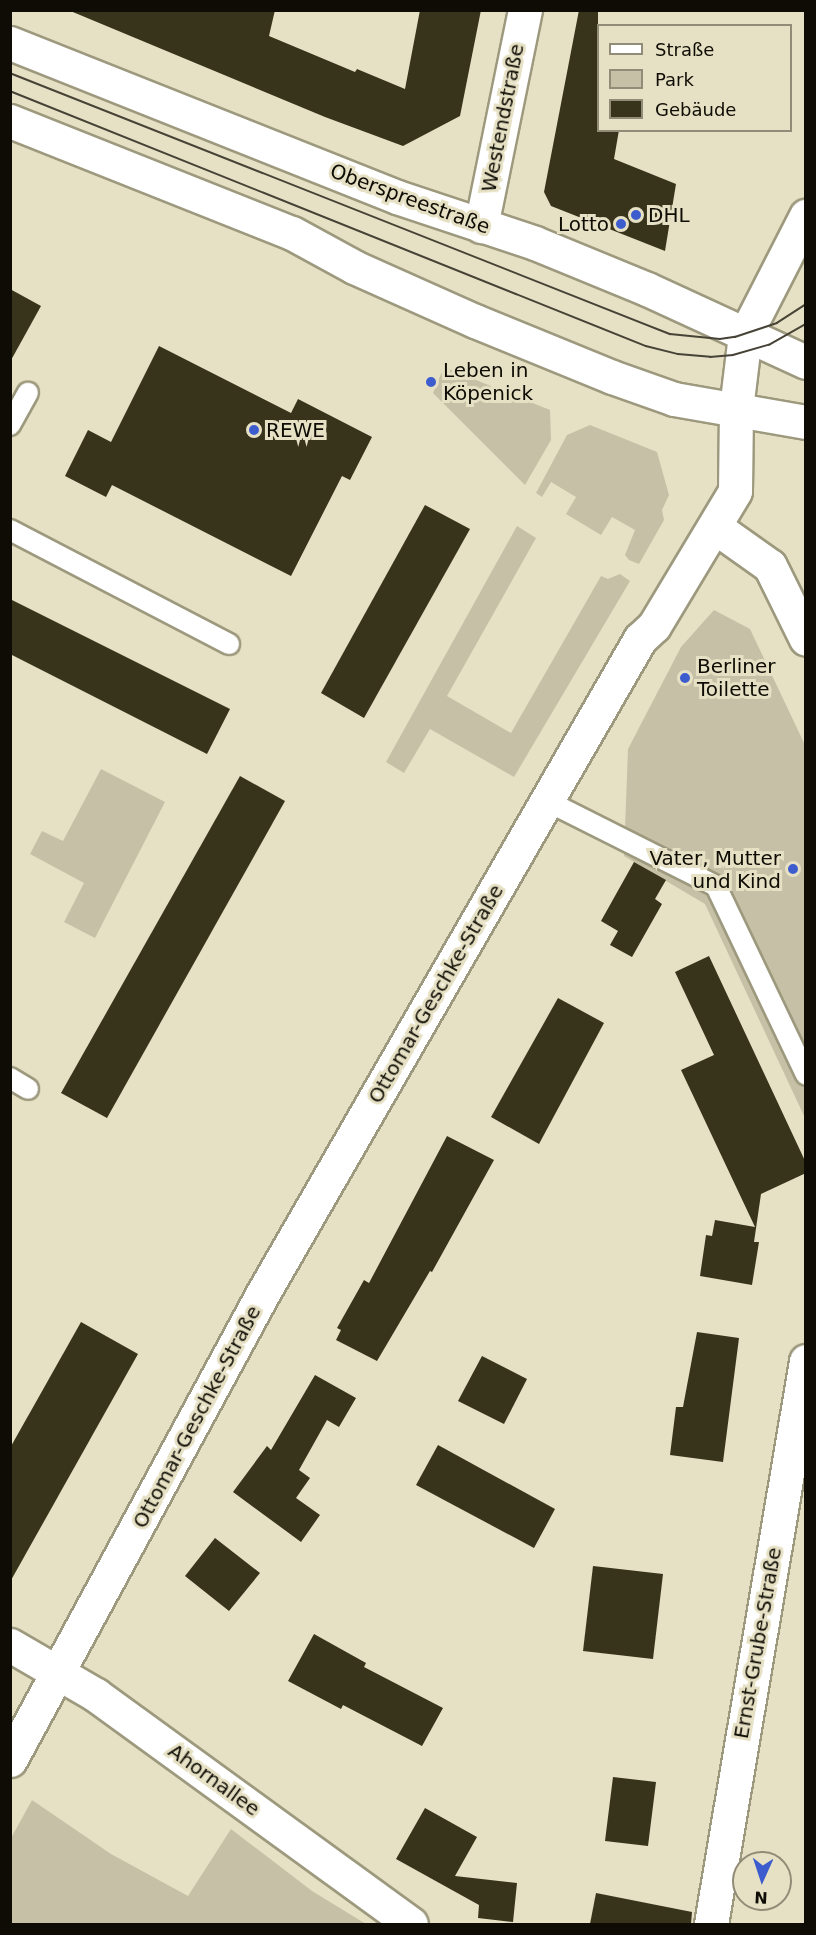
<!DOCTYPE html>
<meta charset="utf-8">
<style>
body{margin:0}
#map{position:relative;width:816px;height:1935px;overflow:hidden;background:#e6e1c4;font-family:"DejaVu Sans",sans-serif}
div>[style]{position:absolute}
.green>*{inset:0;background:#c6c1a6}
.building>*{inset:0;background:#38341c}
.roads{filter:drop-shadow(2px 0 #9d997e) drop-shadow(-2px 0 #9d997e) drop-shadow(0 2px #9d997e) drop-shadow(0 -2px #9d997e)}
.service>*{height:20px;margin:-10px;padding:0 10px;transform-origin:10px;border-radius:10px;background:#fff}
.minor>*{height:33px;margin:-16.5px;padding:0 16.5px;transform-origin:16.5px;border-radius:16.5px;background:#fff}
.tertiary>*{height:33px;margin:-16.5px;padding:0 16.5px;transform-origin:16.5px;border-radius:16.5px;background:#fff}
.secondary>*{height:33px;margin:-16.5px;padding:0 16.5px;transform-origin:16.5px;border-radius:16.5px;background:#fff}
.tram>*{height:1.5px;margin:-0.75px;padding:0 0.75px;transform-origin:0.75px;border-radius:0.75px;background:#464336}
.dots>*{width:16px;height:16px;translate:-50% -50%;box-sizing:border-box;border:3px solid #e6e1c4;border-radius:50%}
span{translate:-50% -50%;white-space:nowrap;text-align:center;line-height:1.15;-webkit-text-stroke:6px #e6e1c4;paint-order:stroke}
.street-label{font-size:20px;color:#0e0c04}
.poi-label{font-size:20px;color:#0e0c04}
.left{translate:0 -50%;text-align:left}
.right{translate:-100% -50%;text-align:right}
.frame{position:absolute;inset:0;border:12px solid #0e0c04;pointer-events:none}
.legend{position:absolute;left:597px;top:24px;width:195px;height:108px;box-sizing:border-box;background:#e6e1c4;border:2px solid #908c77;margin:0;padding:8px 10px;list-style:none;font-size:18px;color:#0e0c04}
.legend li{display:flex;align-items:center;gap:12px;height:30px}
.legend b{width:30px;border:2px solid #908c77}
.north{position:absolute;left:732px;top:1851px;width:60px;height:60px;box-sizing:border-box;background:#e6e1c4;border:2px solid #908c77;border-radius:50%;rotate:183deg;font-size:16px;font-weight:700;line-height:24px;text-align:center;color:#0e0c04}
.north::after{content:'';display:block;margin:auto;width:21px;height:27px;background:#3d5dcf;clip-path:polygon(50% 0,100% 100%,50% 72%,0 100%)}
</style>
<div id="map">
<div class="green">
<i style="clip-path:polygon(444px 367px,550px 410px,551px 440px,525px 485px,433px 393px)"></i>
<i style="clip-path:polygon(590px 425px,657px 452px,669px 495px,662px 510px,664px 520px,639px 564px,629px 560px,625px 555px,635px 530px,612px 517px,601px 535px,566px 514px,576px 497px,551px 482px,542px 497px,536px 493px,567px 435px)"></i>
<i style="clip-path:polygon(517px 526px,536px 538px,447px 696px,511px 733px,601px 576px,608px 579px,620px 574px,630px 581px,514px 777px,430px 729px,404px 773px,386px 762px)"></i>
<i style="clip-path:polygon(714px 610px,750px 629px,805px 745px,805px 1118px,705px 904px,624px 856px,628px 749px,681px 647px)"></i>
<i style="clip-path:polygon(101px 769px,165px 802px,95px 938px,64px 922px,84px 883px,30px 854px,42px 831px,63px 841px)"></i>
<i style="clip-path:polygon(32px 1800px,111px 1854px,188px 1896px,231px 1829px,312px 1891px,366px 1924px,11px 1924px,11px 1838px)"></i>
</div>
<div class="building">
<i style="clip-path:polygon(68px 10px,275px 10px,269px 36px,355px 72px,357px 69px,405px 89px,420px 10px,481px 10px,460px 116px,403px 146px,325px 117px)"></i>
<i style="clip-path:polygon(579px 10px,598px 10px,598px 130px,619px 130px,614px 159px,676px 184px,665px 251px,551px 206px,544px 192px)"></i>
<i style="clip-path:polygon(10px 289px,41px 306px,10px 362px)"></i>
<i style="clip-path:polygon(159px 346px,291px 413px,298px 399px,372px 437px,350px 480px,342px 476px,291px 576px,112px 485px,106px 497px,65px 476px,88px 430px,111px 442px)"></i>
<i style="clip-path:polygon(425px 505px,470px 529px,364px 718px,321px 693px)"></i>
<i style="clip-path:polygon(10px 599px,230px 709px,207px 754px,10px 654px)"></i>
<i style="clip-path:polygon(240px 776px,285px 801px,107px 1118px,61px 1093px)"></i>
<i style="clip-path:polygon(634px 862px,666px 880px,655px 899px,662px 904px,632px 957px,610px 945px,618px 931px,601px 921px)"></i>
<i style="clip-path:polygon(709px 956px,806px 1163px,806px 1173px,761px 1194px,754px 1242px,759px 1242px,752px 1285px,700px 1276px,706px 1235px,712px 1236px,715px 1220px,755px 1227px,681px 1070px,714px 1055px,675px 972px)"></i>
<i style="clip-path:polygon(558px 998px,604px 1023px,539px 1144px,491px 1117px)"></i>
<i style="clip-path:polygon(447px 1136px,494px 1160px,432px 1272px,430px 1271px,377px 1361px,336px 1340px,341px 1330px,337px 1328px,364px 1280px,369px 1283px)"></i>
<i style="clip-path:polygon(81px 1322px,138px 1354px,10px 1582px,10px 1448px)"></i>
<i style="clip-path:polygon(697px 1332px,739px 1338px,723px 1462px,670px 1455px,676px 1407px,683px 1407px)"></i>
<i style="clip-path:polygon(482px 1356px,527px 1379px,504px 1424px,458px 1401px)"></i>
<i style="clip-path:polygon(315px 1375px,356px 1398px,339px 1427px,327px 1420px,299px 1470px,310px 1478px,296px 1498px,320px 1515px,301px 1542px,233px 1492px,267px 1446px,271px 1450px)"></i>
<i style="clip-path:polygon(438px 1445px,555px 1509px,534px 1548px,416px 1485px)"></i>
<i style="clip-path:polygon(215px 1538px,260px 1573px,229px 1611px,185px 1576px)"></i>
<i style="clip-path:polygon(593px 1566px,663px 1574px,653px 1659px,583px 1651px)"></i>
<i style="clip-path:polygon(314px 1634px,366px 1663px,364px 1667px,443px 1708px,422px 1746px,343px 1705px,341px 1709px,288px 1681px)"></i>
<i style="clip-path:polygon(613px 1777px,656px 1782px,648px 1846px,605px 1841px)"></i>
<i style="clip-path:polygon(425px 1808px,477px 1837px,455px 1876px,517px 1883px,513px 1922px,478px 1918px,479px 1905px,396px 1859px)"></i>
<i style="clip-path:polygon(596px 1893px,692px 1912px,691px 1924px,590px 1924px)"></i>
</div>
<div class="roads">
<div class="service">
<i style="left:10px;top:425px;width:37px;rotate:-61deg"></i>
<i style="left:10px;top:530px;width:247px;rotate:27.5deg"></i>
<i style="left:547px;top:801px;width:189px;rotate:26.7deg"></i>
<i style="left:716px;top:886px;width:209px;rotate:64.5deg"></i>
<i style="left:10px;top:1078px;width:21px;rotate:31deg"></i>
</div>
<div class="minor">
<i style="left:481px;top:226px;width:220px;rotate:-78.5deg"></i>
<i style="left:715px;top:527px;width:67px;rotate:35.3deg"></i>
<i style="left:770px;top:566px;width:81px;rotate:63.7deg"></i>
<i style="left:10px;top:1645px;width:99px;rotate:30.2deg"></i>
<i style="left:96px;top:1695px;width:389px;rotate:36deg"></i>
<i style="left:10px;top:1760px;width:531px;rotate:-61.55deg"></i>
<i style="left:263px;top:1293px;width:755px;rotate:-60.04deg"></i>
<i style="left:640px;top:639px;width:19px;rotate:-43deg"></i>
<i style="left:654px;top:626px;width:157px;rotate:-59deg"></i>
<i style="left:735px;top:491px;width:82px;rotate:-89.3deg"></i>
<i style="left:711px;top:1924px;width:571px;rotate:-80.42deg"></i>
</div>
<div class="tertiary">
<i style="left:736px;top:409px;width:75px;rotate:-83.1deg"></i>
<i style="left:745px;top:335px;width:134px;rotate:-62.9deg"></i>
</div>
<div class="secondary">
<i style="left:10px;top:43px;width:417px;rotate:21.7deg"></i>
<i style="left:397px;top:197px;width:145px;rotate:18.4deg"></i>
<i style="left:535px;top:243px;width:121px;rotate:22.3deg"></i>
<i style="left:647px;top:289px;width:175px;rotate:24.7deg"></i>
<i style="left:10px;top:121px;width:303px;rotate:21.7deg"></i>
<i style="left:292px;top:233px;width:71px;rotate:28.7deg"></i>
<i style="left:354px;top:267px;width:133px;rotate:24.1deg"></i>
<i style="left:475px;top:321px;width:148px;rotate:22.2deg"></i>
<i style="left:612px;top:377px;width:66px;rotate:19.5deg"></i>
<i style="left:674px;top:399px;width:134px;rotate:9.9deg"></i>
</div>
</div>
<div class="tram">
<i style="left:10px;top:73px;width:710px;rotate:21.58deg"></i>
<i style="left:670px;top:334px;width:50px;rotate:5.7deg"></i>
<i style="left:720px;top:339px;width:15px;rotate:-8deg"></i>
<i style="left:735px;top:337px;width:44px;rotate:-18.4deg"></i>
<i style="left:777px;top:323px;width:35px;rotate:-33deg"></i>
<i style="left:10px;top:91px;width:685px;rotate:21.85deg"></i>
<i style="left:646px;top:346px;width:33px;rotate:14deg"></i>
<i style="left:678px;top:354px;width:32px;rotate:5deg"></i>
<i style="left:710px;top:357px;width:23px;rotate:-5deg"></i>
<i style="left:733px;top:355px;width:37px;rotate:-16deg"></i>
<i style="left:769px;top:345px;width:43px;rotate:-29.6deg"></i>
</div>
<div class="dots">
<i style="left:636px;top:215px;background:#3d5dcf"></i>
<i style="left:621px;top:224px;background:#3d5dcf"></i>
<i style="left:431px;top:382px;background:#3d5dcf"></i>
<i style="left:254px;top:430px;background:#3d5dcf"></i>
<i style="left:685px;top:678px;background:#3d5dcf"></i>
<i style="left:793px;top:869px;background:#3d5dcf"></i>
</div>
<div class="street-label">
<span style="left:503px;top:118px;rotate:-79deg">Westendstraße</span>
<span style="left:410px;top:199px;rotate:20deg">Oberspreestraße</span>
<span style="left:436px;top:994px;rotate:-60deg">Ottomar-Geschke-Straße</span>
<span style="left:197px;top:1417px;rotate:-62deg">Ottomar-Geschke-Straße</span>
<span style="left:758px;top:1643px;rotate:-80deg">Ernst-Grube-Straße</span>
<span style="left:214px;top:1780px;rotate:36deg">Ahornallee</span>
</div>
<div class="poi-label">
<span class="left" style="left:648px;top:215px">DHL</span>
<span class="right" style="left:609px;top:224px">Lotto</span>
<span class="left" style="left:443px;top:382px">Leben in<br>Köpenick</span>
<span class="left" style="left:266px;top:430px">REWE</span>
<span class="left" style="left:697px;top:678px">Berliner<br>Toilette</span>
<span class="right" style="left:781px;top:870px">Vater, Mutter<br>und Kind</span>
</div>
<div class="frame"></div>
<ul class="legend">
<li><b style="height:8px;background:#fff"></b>Straße</li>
<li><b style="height:16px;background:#c6c1a6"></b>Park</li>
<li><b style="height:16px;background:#38341c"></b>Gebäude</li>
</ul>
<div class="north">N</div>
</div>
